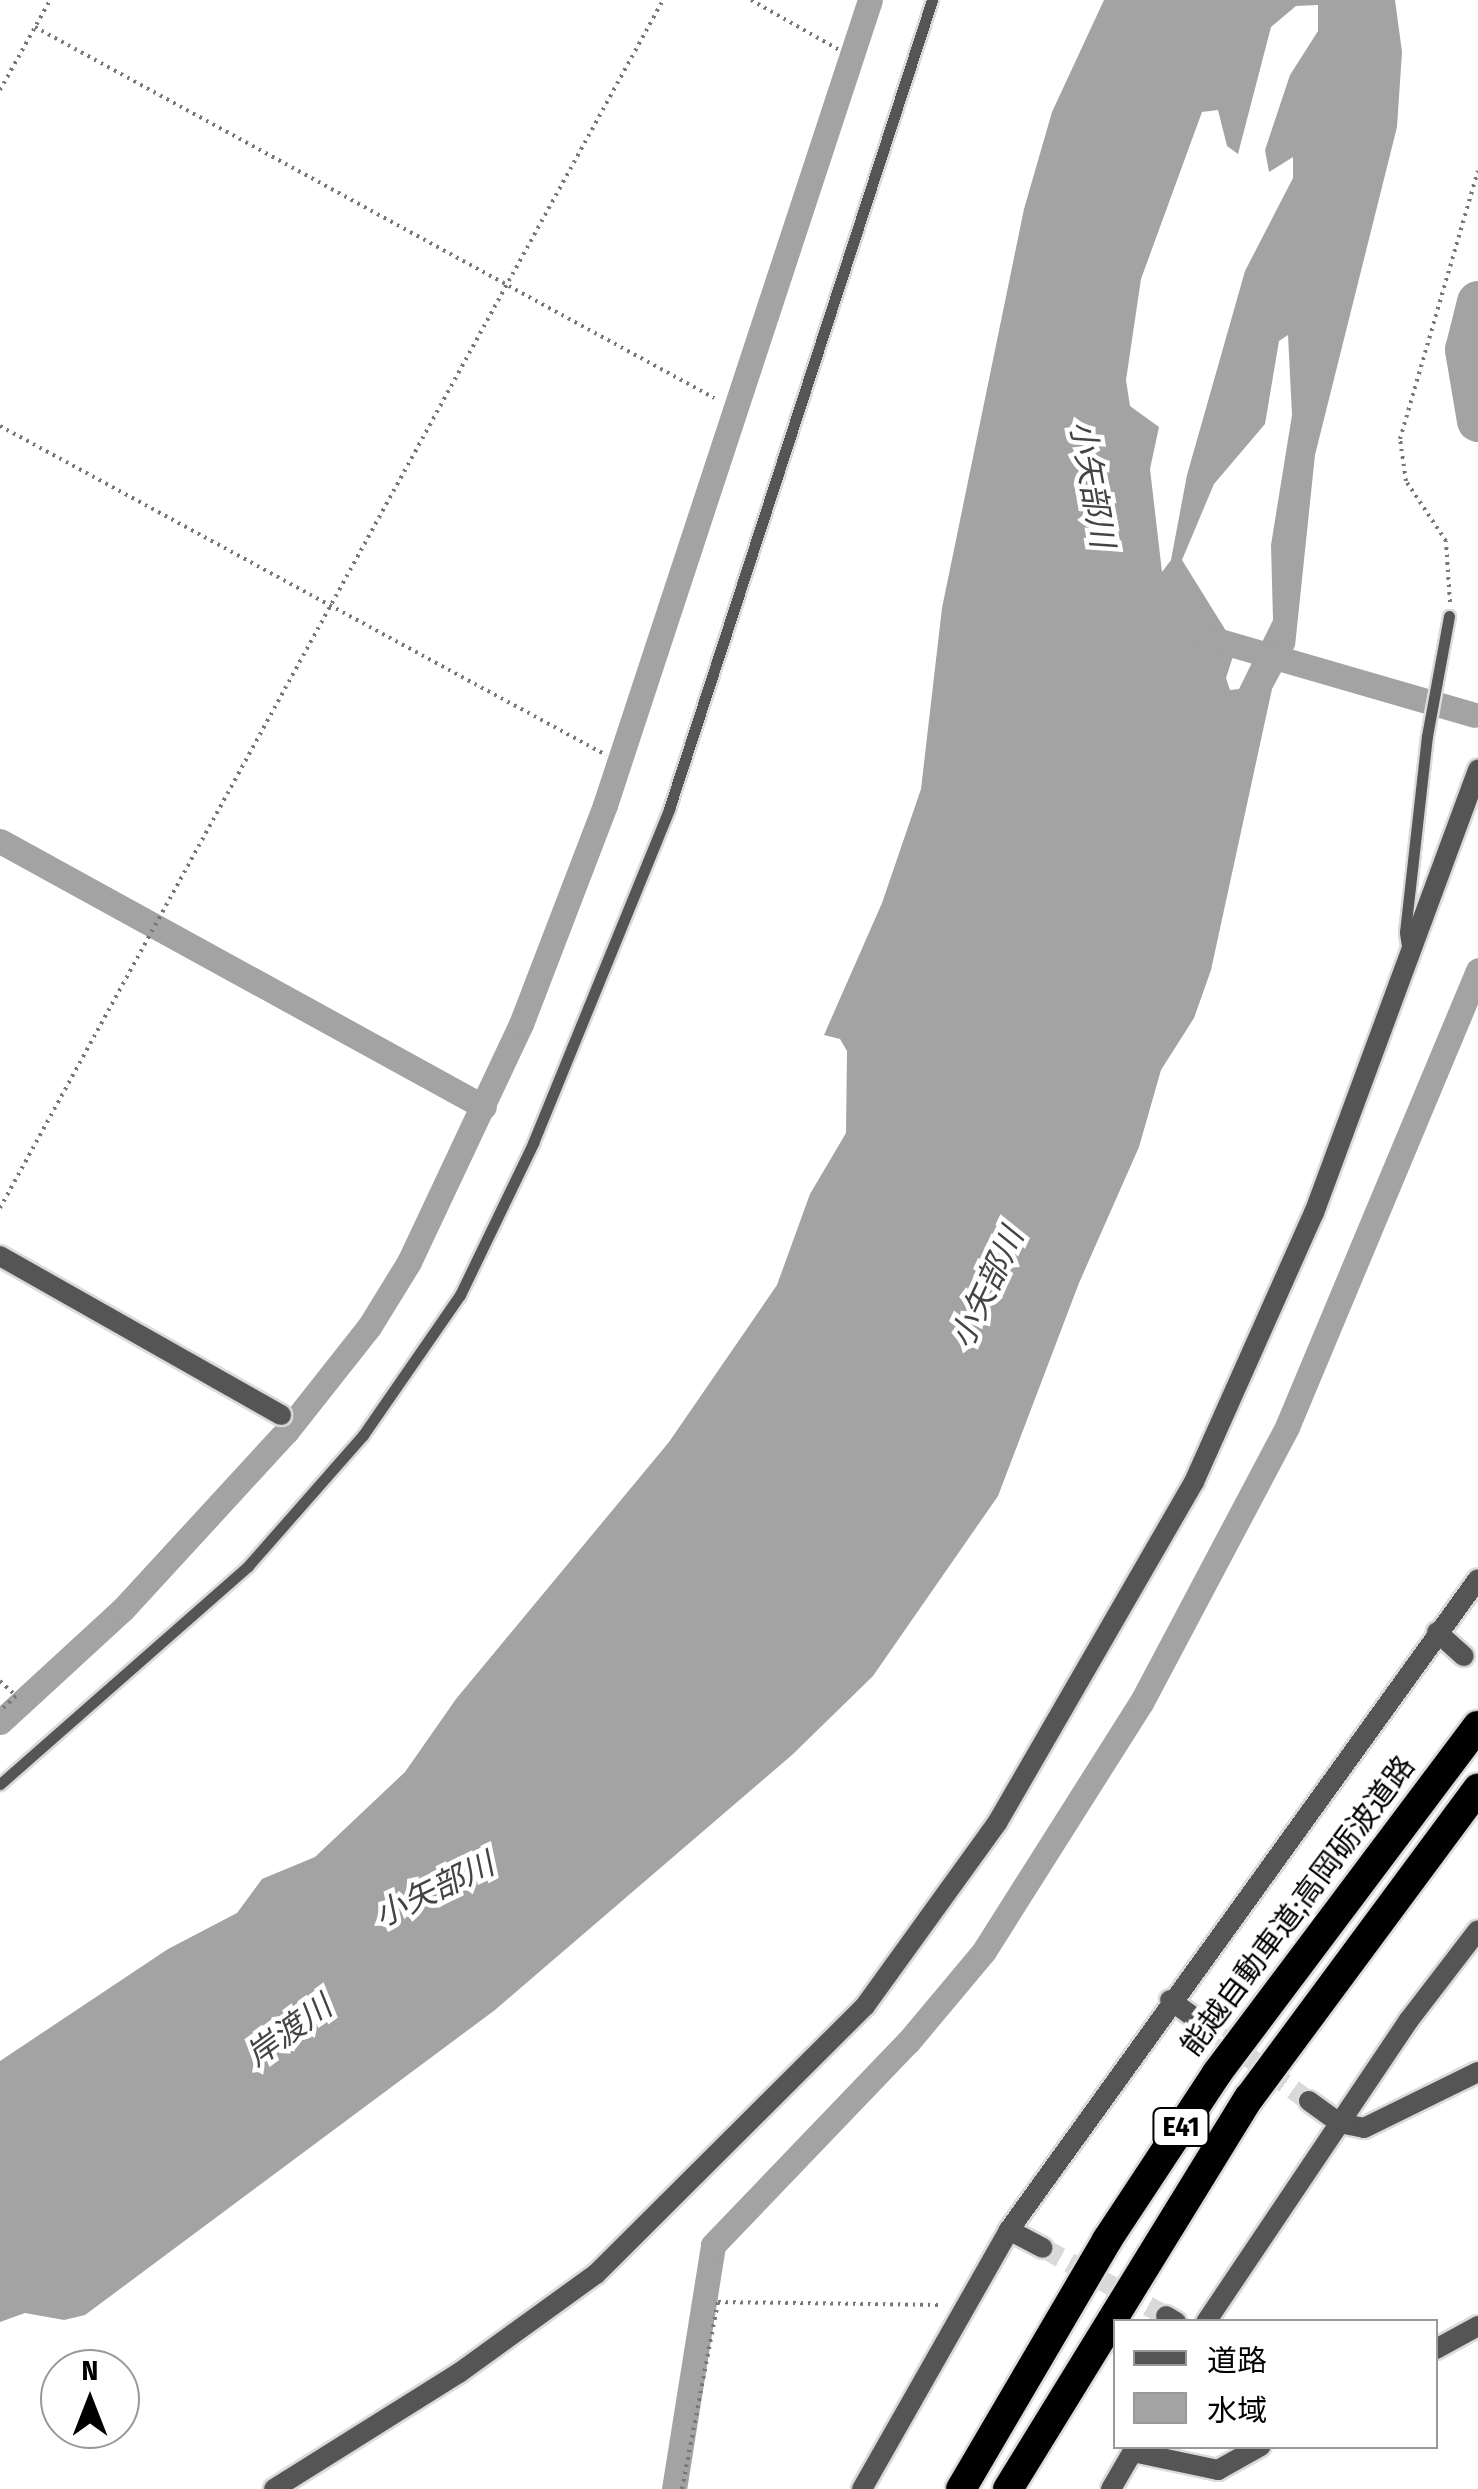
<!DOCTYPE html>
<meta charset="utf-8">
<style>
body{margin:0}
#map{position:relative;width:1478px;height:2489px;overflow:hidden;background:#fff;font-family:"Fira Sans Condensed","Noto Sans JP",sans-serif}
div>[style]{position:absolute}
.water>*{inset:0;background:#a3a3a3}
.canal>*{height:25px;margin:-12.5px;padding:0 12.5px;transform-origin:12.5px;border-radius:12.5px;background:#a3a3a3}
.river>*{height:42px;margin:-21px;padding:0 21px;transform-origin:21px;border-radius:21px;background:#a3a3a3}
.street-tunnel>*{height:20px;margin-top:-10px;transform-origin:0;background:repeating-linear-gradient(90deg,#d9d9d9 0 20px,transparent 0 30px)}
.path>*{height:4px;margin-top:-2px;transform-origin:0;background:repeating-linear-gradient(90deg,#777 0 2.5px,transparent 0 7.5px)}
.roads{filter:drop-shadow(2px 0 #dbdbdb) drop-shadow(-2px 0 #dbdbdb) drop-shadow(0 2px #dbdbdb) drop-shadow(0 -2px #dbdbdb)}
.lane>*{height:11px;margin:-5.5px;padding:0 5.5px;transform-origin:5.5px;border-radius:5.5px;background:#555}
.street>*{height:20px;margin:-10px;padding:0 10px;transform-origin:10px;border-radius:10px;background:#555}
.highway>*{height:30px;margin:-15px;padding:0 15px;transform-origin:15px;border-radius:15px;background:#000}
span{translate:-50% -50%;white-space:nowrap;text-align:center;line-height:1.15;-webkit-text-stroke:9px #fff;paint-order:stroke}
.shield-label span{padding:2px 8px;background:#fff;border:2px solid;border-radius:8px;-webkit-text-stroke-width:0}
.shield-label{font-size:28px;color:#000;font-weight:700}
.street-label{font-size:30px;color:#000}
.water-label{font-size:32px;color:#444;font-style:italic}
.legend{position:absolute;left:1113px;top:2319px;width:325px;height:130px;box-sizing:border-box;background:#fff;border:2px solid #999;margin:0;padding:12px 18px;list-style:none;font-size:30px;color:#000}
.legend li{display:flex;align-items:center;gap:20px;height:50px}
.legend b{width:50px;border:2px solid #999}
.north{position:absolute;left:40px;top:2349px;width:100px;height:100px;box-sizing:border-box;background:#fff;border:2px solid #999;border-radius:50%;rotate:0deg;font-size:28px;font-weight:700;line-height:40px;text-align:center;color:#000}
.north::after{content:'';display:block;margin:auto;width:35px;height:45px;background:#000;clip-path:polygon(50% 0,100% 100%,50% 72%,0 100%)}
</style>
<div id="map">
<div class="water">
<i style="clip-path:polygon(evenodd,1104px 0,1395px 0,1402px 52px,1397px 127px,1315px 455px,1295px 646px,1272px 689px,1211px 970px,1194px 1018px,1161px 1070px,1139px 1147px,1079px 1283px,998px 1496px,873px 1676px,792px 1755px,495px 2010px,85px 2315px,64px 2320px,25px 2313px,0 2322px,0 2061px,168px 1949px,237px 1913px,262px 1879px,315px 1857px,405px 1772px,456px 1699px,669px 1442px,777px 1285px,810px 1194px,846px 1133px,847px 1051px,840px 1039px,824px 1035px,882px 903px,921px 789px,942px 608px,1024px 209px,1052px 112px,1104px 0,1318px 5px,1318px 31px,1290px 75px,1265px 150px,1269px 172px,1293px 157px,1293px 178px,1245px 271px,1187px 475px,1171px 560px,1162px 572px,1150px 469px,1159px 427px,1130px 406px,1126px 380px,1141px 279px,1202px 112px,1218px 110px,1227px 146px,1238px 154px,1271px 27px,1296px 6px,1318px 5px,1104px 0,1288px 335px,1292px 415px,1271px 545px,1273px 620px,1239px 689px,1230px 690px,1226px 678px,1236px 647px,1182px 560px,1214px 484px,1265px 424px,1279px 341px,1288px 335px)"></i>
</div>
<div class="canal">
<i style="left:1206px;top:637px;width:279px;rotate:16.2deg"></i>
<i style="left:0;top:841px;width:552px;rotate:28.79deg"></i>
<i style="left:0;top:1722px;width:167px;rotate:-42.6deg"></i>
<i style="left:123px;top:1609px;width:241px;rotate:-47.4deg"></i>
<i style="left:286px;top:1432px;width:134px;rotate:-51.7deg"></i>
<i style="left:369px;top:1327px;width:76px;rotate:-58.4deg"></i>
<i style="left:409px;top:1262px;width:263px;rotate:-64.8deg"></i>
<i style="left:521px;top:1024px;width:235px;rotate:-69deg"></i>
<i style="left:605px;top:805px;width:847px;rotate:-71.78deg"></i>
<i style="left:674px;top:2489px;width:247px;rotate:-80.9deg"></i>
<i style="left:713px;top:2245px;width:281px;rotate:-46.2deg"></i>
<i style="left:908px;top:2042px;width:119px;rotate:-50.1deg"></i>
<i style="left:984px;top:1951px;width:294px;rotate:-57.7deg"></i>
<i style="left:1141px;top:1703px;width:312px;rotate:-62.1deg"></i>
<i style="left:1287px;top:1427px;width:495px;rotate:-67.3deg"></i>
</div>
<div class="river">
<i style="left:1478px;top:302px;width:49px;rotate:104deg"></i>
<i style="left:1466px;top:350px;width:72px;rotate:80.4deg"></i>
</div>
<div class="street-tunnel">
<i style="left:1196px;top:2019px;width:140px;rotate:36deg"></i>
<i style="left:1043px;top:2248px;width:141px;rotate:28.9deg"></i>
</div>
<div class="path">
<i style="left:751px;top:0;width:103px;rotate:29.5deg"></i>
<i style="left:35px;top:27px;width:774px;rotate:28.65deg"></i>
<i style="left:0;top:90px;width:103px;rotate:-60.9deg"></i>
<i style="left:0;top:426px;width:690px;rotate:28.5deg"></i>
<i style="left:1450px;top:602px;width:61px;rotate:-93.8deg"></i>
<i style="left:1446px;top:541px;width:72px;rotate:-123.7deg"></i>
<i style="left:1406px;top:481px;width:42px;rotate:-98.1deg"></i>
<i style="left:1400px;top:439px;width:279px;rotate:-73.8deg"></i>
<i style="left:0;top:1208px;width:1378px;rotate:-61.24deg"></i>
<i style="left:0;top:1681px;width:22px;rotate:43deg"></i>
<i style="left:16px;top:1696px;width:22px;rotate:137deg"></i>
<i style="left:682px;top:2489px;width:190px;rotate:-79.1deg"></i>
<i style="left:718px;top:2302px;width:223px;rotate:0.8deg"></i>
</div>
<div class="roads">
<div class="lane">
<i style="left:1408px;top:952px;width:20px;rotate:-99deg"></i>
<i style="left:1405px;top:932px;width:197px;rotate:-83.6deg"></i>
<i style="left:1427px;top:736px;width:122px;rotate:-79.6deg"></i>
<i style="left:0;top:1784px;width:330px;rotate:-41.3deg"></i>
<i style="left:248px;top:1566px;width:174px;rotate:-48.7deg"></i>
<i style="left:363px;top:1435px;width:170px;rotate:-55.3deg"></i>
<i style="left:460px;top:1295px;width:169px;rotate:-64.3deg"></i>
<i style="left:533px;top:1143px;width:361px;rotate:-67.8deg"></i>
<i style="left:669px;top:809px;width:851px;rotate:-71.99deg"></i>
</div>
<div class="street">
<i style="left:0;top:1256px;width:323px;rotate:29.5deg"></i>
<i style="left:1437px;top:1632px;width:36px;rotate:42deg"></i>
<i style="left:1170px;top:2000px;width:32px;rotate:36deg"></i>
<i style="left:1309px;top:2101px;width:37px;rotate:36deg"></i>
<i style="left:1339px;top:2123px;width:25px;rotate:11deg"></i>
<i style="left:1364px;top:2128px;width:127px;rotate:-26.2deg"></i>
<i style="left:1009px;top:2230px;width:38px;rotate:28deg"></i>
<i style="left:1166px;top:2316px;width:12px;rotate:31deg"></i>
<i style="left:1206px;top:2322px;width:364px;rotate:-56.1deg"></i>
<i style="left:1409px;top:2020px;width:113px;rotate:-52.5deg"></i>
<i style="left:1436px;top:2349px;width:48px;rotate:-28.7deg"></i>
<i style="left:1133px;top:2452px;width:87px;rotate:12deg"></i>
<i style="left:1218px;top:2470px;width:49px;rotate:-29.2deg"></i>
<i style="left:274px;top:2489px;width:218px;rotate:-32.1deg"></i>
<i style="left:459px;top:2373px;width:169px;rotate:-35.9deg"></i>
<i style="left:596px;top:2274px;width:380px;rotate:-44.9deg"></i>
<i style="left:865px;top:2006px;width:226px;rotate:-54.2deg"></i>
<i style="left:997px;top:1823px;width:394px;rotate:-60deg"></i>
<i style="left:1194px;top:1482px;width:295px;rotate:-66deg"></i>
<i style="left:1314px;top:1213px;width:473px;rotate:-69.7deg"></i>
<i style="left:862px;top:2489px;width:298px;rotate:-60.4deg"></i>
<i style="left:1009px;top:2230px;width:802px;rotate:-54.23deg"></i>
<i style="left:1111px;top:2489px;width:50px;rotate:-59.8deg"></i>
</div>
<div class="highway">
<i style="left:961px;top:2489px;width:289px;rotate:-59.6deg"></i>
<i style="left:1107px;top:2240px;width:200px;rotate:-56.6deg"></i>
<i style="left:1217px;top:2073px;width:434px;rotate:-53.1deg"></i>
<i style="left:1008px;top:2489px;width:459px;rotate:-58.4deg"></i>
<i style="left:1249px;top:2098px;width:385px;rotate:-53.5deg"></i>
</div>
</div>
<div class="shield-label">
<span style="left:1181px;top:2127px">E41</span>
</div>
<div class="street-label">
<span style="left:1298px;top:1906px;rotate:-53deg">能越自動車道;高岡砺波道路</span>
</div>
<div class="water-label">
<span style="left:1092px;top:484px;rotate:80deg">小矢部川</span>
<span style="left:987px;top:1288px;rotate:-65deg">小矢部川</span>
<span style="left:434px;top:1890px;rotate:-26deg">小矢部川</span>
<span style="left:289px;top:2031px;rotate:-36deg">岸渡川</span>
</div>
<ul class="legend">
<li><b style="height:12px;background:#555"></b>道路</li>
<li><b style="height:28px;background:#a3a3a3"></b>水域</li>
</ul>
<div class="north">N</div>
</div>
